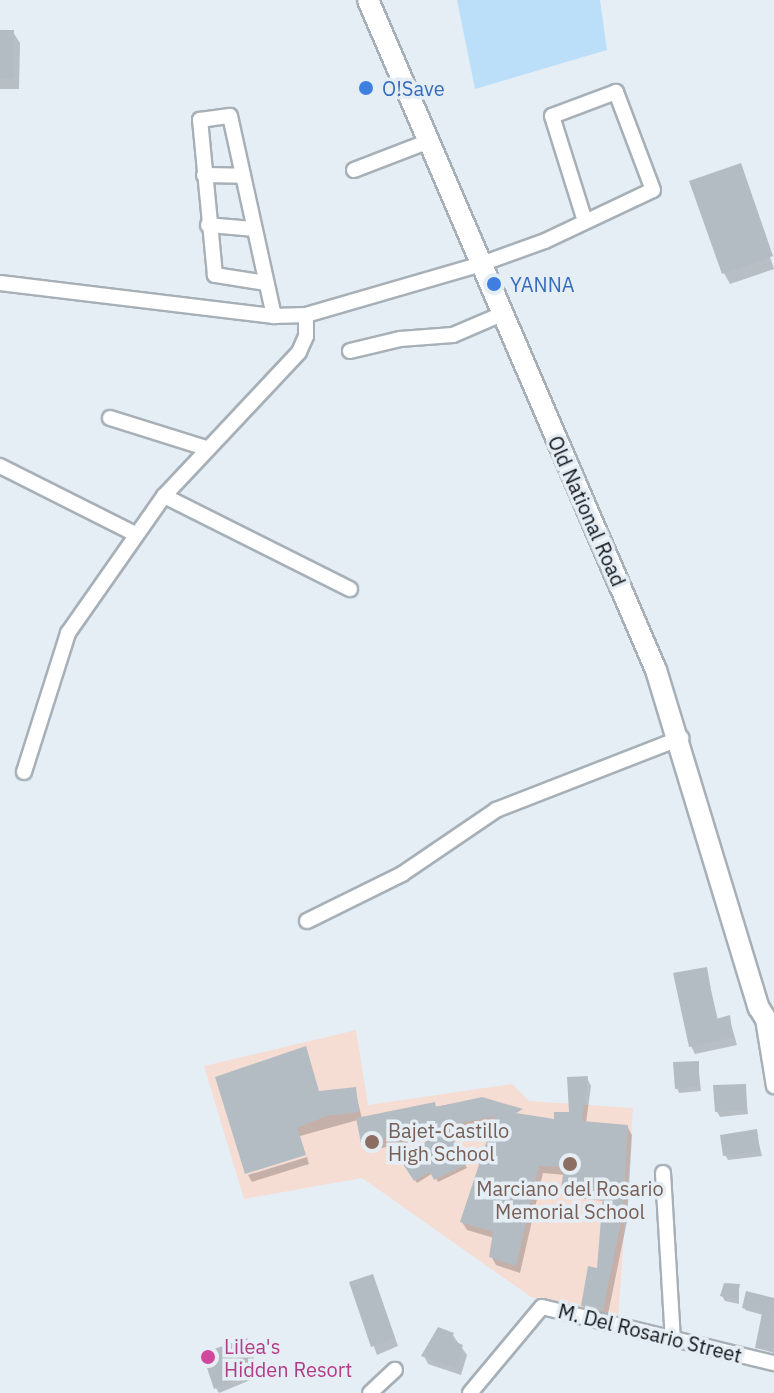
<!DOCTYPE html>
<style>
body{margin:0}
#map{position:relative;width:774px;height:1393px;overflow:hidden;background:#e5eef5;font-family:"IBM Plex Sans",sans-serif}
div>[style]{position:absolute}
.education>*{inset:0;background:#f5ddd4}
.green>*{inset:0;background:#bbdff9}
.shadow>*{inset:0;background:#0003}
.building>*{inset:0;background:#b4bcc3}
.roads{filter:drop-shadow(2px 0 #a7b0b7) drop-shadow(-2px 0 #a7b0b7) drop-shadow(0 2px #a7b0b7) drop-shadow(0 -2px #a7b0b7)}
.minor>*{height:14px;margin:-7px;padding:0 7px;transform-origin:7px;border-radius:7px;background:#fff}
.secondary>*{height:20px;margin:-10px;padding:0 10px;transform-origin:10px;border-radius:10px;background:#fff}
.dots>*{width:22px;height:22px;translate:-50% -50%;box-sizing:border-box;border:4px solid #e5eef5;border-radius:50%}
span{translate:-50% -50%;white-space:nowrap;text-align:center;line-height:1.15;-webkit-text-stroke:7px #e5eef5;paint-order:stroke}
.shop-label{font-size:20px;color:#366cbe}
.left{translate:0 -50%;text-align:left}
.street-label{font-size:20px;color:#121518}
.education-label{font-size:20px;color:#785e54}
.hotel-label{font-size:20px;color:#b23c85}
</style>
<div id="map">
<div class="education">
<i style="clip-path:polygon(356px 1030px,368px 1105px,512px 1084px,529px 1101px,633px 1108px,618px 1320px,531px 1297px,362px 1178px,244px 1199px,204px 1066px)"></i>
</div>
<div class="green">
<i style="clip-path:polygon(457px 0,600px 0,607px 50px,475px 89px)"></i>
</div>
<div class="shadow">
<i style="clip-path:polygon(0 32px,13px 32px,20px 43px,19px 89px,0 89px)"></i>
<i style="clip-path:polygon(740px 166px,774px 269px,730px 284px,724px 273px)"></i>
<i style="clip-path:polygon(706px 969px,718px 1020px,729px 1017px,737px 1045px,695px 1054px,691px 1046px)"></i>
<i style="clip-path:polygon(698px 1063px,701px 1091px,679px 1093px,677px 1088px)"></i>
<i style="clip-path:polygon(587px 1078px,591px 1086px,586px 1123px,627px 1126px,632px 1135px,627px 1221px,607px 1319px,588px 1314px,583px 1306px,598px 1270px,604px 1201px,568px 1197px,565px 1175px,543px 1173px,520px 1273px,496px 1265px,491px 1256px,494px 1238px,467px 1230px,462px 1222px,495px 1124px,442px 1135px,451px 1137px,467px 1168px,438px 1182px,433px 1173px,417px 1183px,402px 1159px,437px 1136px,368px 1151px,358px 1120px,300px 1136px,305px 1153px,247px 1172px,320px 1101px,355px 1089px,362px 1119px,482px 1099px,525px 1117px,556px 1122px,571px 1114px)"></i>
<i style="clip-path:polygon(745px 1086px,748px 1114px,720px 1117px,717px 1112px)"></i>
<i style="clip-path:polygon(756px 1132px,762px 1156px,728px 1160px,725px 1155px)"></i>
<i style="clip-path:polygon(307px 1157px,309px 1164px,252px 1182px,248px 1175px)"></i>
<i style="clip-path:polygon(351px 1283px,376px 1285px,398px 1346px,377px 1355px)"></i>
<i style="clip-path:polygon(739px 1286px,739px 1304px,725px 1301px,722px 1296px)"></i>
<i style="clip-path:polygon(747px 1294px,774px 1300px,774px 1353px,757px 1348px,763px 1315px,745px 1310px)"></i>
<i style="clip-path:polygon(452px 1334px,467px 1355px,461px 1375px,428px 1364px,424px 1356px)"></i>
<i style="clip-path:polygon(249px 1346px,260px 1376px,219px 1393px,216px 1388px)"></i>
</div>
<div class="building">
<i style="clip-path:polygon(0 30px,14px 30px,13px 79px,0 79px)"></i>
<i style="clip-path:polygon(741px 163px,773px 256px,722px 274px,689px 181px)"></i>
<i style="clip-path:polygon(707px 967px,716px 1019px,730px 1015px,733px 1037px,689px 1047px,673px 973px)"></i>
<i style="clip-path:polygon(306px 1046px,319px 1091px,356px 1087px,359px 1112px,326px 1116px,297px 1128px,306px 1155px,245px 1174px,215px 1077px)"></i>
<i style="clip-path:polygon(699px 1061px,699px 1086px,675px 1089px,673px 1062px)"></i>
<i style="clip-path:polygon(588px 1076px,582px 1121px,628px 1125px,623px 1212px,603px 1311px,581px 1306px,588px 1266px,597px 1268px,603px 1194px,561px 1189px,564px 1167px,539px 1166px,516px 1266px,489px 1257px,493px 1232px,460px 1222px,495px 1116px,361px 1143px,356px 1118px,435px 1102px,436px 1107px,482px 1097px,523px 1109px,516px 1113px,554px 1119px,554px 1112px,569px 1112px,567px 1077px)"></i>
<i style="clip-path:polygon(746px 1084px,747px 1110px,715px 1112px,713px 1085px)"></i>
<i style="clip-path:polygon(757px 1129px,760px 1151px,723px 1156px,720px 1135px)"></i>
<i style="clip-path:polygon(440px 1133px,452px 1136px,467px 1164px,434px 1180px,430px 1172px,414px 1181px,399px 1158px)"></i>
<i style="clip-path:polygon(373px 1274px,395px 1338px,371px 1347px,349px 1282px)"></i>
<i style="clip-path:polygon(724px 1283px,740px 1284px,737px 1300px,720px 1296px)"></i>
<i style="clip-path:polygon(746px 1291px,774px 1298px,773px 1351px,755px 1348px,762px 1313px,742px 1308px)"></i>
<i style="clip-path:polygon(438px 1327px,454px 1333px,451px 1340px,463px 1345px,456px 1368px,421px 1356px)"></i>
<i style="clip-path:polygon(247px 1338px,258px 1371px,214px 1389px,202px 1353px)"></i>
</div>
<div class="roads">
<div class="minor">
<i style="left:354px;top:170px;width:80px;rotate:-21.1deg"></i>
<i style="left:204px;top:175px;width:39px;rotate:1deg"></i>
<i style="left:208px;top:225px;width:46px;rotate:5deg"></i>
<i style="left:0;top:283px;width:276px;rotate:6.9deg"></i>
<i style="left:266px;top:283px;width:52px;rotate:-171.1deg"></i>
<i style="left:215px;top:275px;width:156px;rotate:-95.5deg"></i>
<i style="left:200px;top:120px;width:30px;rotate:-8deg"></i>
<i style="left:230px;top:116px;width:205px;rotate:77.6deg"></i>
<i style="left:274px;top:316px;width:32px;rotate:-2deg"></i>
<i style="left:306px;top:315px;width:182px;rotate:-16.2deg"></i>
<i style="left:481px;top:264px;width:68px;rotate:-19.8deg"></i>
<i style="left:545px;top:241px;width:119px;rotate:-25.3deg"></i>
<i style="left:653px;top:190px;width:105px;rotate:-110.7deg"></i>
<i style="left:616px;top:92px;width:68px;rotate:159.4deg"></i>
<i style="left:552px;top:116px;width:110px;rotate:72.6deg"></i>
<i style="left:350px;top:351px;width:51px;rotate:-13.5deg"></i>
<i style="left:400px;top:339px;width:53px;rotate:-4.3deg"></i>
<i style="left:453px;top:335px;width:53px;rotate:-23.2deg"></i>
<i style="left:110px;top:418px;width:101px;rotate:17.4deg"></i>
<i style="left:0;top:466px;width:151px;rotate:26.7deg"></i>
<i style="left:164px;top:496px;width:208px;rotate:26.6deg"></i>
<i style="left:24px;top:772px;width:146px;rotate:-72.4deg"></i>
<i style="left:68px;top:633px;width:167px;rotate:-55deg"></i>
<i style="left:164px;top:496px;width:197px;rotate:-46.8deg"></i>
<i style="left:299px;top:352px;width:17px;rotate:-66deg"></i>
<i style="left:306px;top:336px;width:21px;rotate:-90deg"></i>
<i style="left:307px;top:921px;width:106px;rotate:-26.3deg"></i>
<i style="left:402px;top:874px;width:114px;rotate:-34.2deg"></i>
<i style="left:496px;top:810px;width:199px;rotate:-21.3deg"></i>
<i style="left:763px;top:1019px;width:68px;rotate:80.7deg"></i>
<i style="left:663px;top:1173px;width:167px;rotate:86.6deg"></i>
<i style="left:370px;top:1393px;width:34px;rotate:-43deg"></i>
<i style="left:470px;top:1393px;width:112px;rotate:-50.1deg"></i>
<i style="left:542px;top:1307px;width:239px;rotate:13.6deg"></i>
</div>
<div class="secondary">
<i style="left:368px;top:0;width:729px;rotate:66.74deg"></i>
<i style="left:656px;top:670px;width:353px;rotate:73.1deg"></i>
<i style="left:759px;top:1008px;width:28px;rotate:58deg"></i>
</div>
</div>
<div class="dots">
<i style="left:366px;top:88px;background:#3f7fe0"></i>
<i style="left:494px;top:284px;background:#3f7fe0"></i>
<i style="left:372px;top:1142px;background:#8d6e63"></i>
<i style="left:570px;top:1164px;background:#8d6e63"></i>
<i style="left:208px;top:1357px;background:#d1479c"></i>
</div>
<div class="shop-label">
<span class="left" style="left:382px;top:88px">O!Save</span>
<span class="left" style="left:510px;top:284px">YANNA</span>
</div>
<div class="street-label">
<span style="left:587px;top:511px;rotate:66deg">Old National Road</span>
<span style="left:650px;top:1333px;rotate:14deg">M. Del Rosario Street</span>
</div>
<div class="education-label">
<span class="left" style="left:388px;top:1142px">Bajet-Castillo<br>High School</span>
<span style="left:570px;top:1200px">Marciano del Rosario<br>Memorial School</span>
</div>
<div class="hotel-label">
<span class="left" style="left:224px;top:1358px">Lilea's<br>Hidden Resort</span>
</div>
</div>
